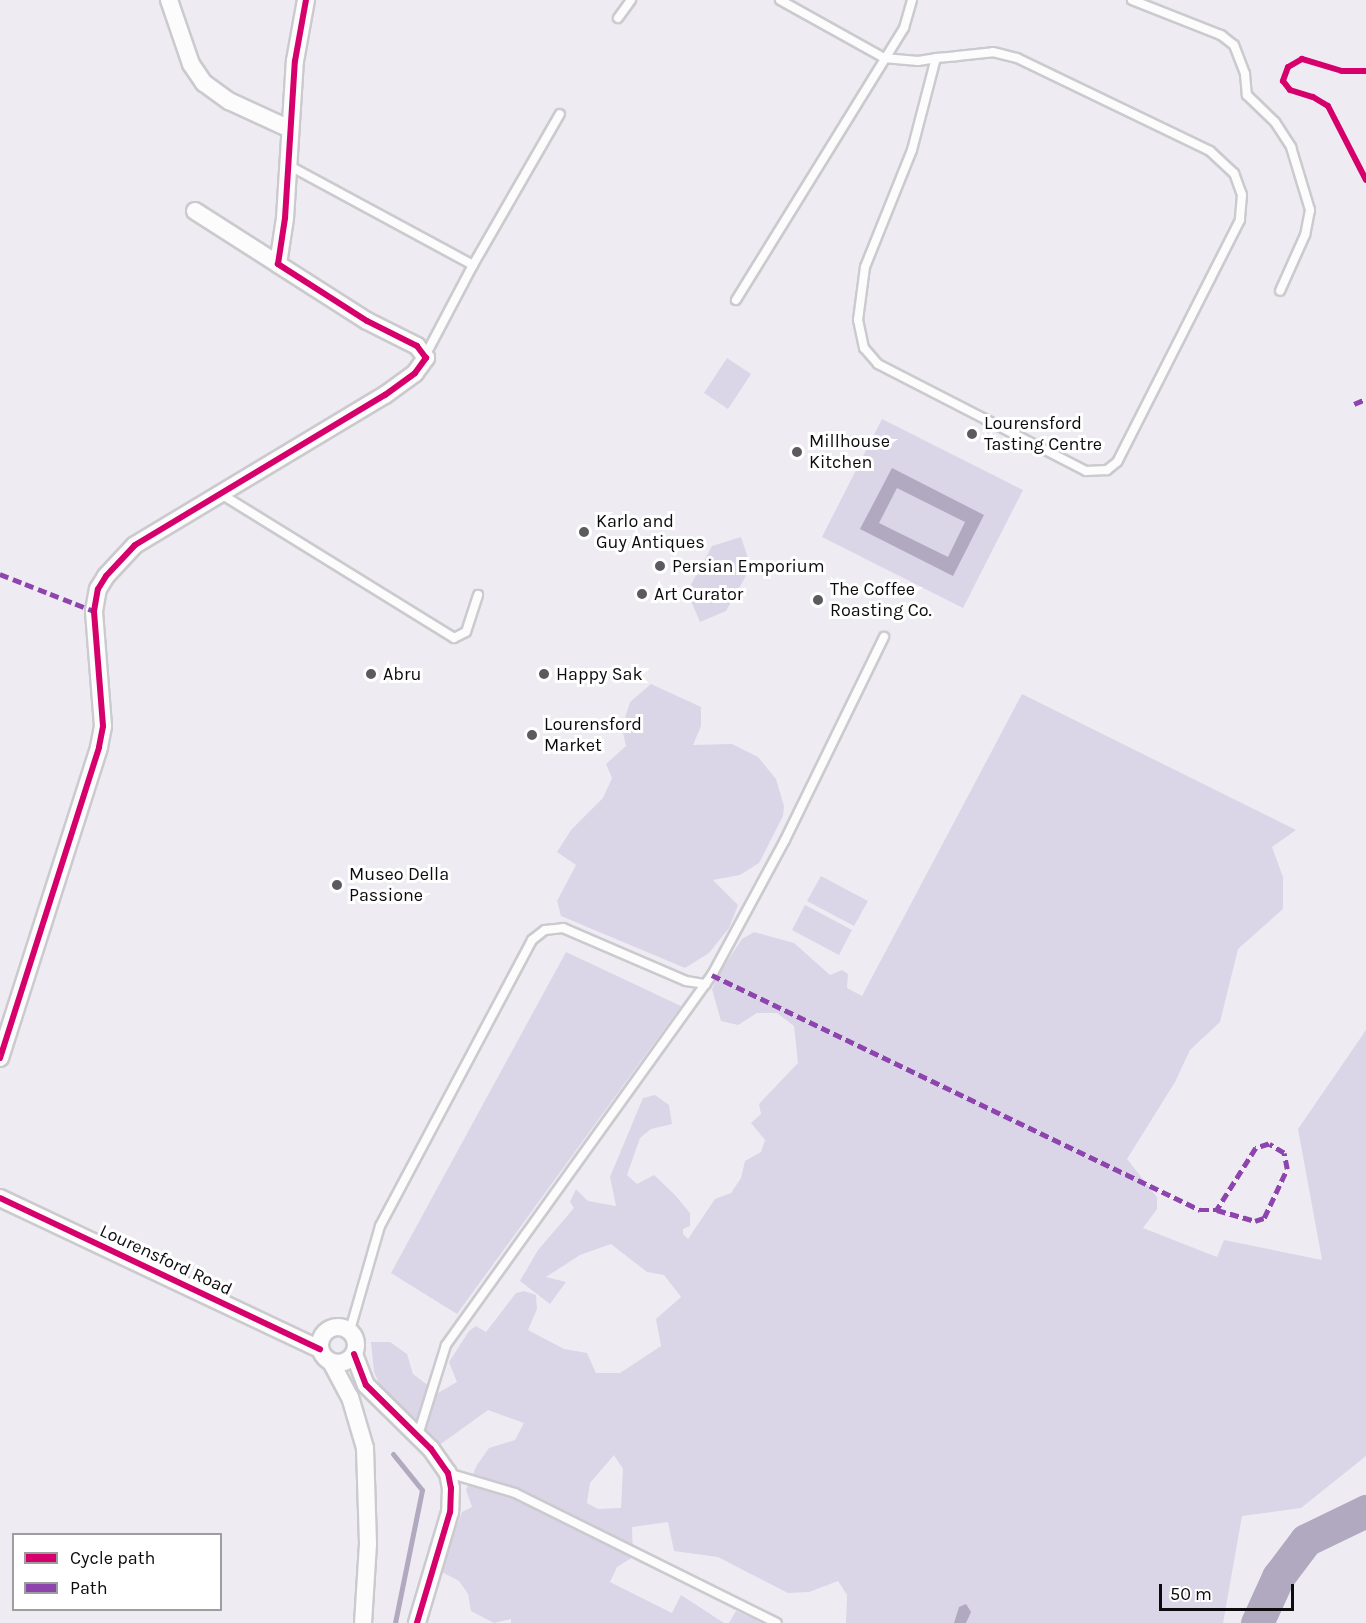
<!DOCTYPE html>
<style>
body{margin:0}
#map{position:relative;width:1366px;height:1623px;overflow:hidden;background:#eeecf2;font-family:Karla,sans-serif}
div>[style]{position:absolute}
.green>*{inset:0;background:#dbd5e8}
.water>*{inset:0;background:#b0a9c0}
.stream>*{height:5px;margin:-2.5px;padding:0 2.5px;transform-origin:2.5px;border-radius:2.5px;background:#b0a9c0}
.river>*{height:33px;margin:-16.5px;padding:0 16.5px;transform-origin:16.5px;border-radius:16.5px;background:#b0a9c0}
.roads{filter:drop-shadow(2px 0 #cbcace) drop-shadow(-2px 0 #cbcace) drop-shadow(0 2px #cbcace) drop-shadow(0 -2px #cbcace)}
.lane>*{height:8px;margin:-4px;padding:0 4px;transform-origin:4px;border-radius:4px;background:#fcfcfd}
.street>*{height:16px;margin:-8px;padding:0 8px;transform-origin:8px;border-radius:8px;background:#fcfcfd}
.street>.ring{margin:-8px;padding:0;box-sizing:content-box;background:none;border:16px solid #fcfcfd;border-radius:50%}
.quiet>*{height:4.5px;margin-top:-2.25px;transform-origin:0;background:repeating-linear-gradient(90deg,#8e44ad 0 9px,transparent 0 13.5px)}
.cycleway>*{height:6px;margin:-3px;padding:0 3px;transform-origin:3px;border-radius:3px;background:#d6006c}
.dots>*{width:16px;height:16px;translate:-50% -50%;box-sizing:border-box;border:3px solid #fff;border-radius:50%}
span{translate:-50% -50%;white-space:nowrap;text-align:center;line-height:1.15;-webkit-text-stroke:6px #fff;paint-order:stroke}
.poi-label{font-size:18px;color:#0c0b0e}
.left{translate:0 -50%;text-align:left}
.street-label{font-size:18px;color:#0c0b0e}
.legend{position:absolute;left:12px;top:1533px;width:210px;height:78px;box-sizing:border-box;background:#fff;border:2px solid #9e9d9f;margin:0;padding:8px 10px;list-style:none;font-size:18px;color:#0c0b0e}
.legend li{display:flex;align-items:center;gap:12px;height:30px}
.legend b{width:30px;border:2px solid #9e9d9f}
.scale{position:absolute;left:1159px;top:1584px;width:135px;height:27px;box-sizing:border-box;border:3px solid #0c0b0e;border-top:0;padding-left:8px;font-size:18px;line-height:21px;white-space:nowrap;color:#0c0b0e;-webkit-text-stroke:4px #fff;paint-order:stroke}
</style>
<div id="map">
<div class="green">
<i style="clip-path:polygon(727px 358px,751px 374px,728px 409px,704px 393px)"></i>
<i style="clip-path:polygon(882px 419px,1023px 490px,963px 608px,822px 537px)"></i>
<i style="clip-path:polygon(741px 537px,751px 567px,726px 611px,700px 622px,687px 592px,712px 546px)"></i>
<i style="clip-path:polygon(651px 684px,701px 707px,701px 726px,693px 745px,732px 744px,758px 757px,776px 779px,784px 806px,783px 816px,759px 863px,740px 875px,713px 880px,738px 905px,729px 928px,709px 953px,685px 968px,561px 916px,557px 901px,576px 865px,557px 852px,571px 830px,603px 798px,612px 778px,606px 764px,626px 746px,622px 728px,630px 702px)"></i>
<i style="clip-path:polygon(evenodd,1022px 694px,1296px 830px,1272px 847px,1283px 877px,1283px 909px,1238px 949px,1220px 1022px,1190px 1050px,1175px 1082px,1127px 1159px,1157px 1197px,1157px 1209px,1143px 1228px,1217px 1257px,1224px 1240px,1322px 1260px,1298px 1129px,1366px 1030px,1366px 1456px,1301px 1508px,1242px 1516px,1223px 1623px,846px 1623px,847px 1595px,838px 1581px,809px 1592px,788px 1593px,718px 1557px,674px 1551px,668px 1522px,632px 1527px,633px 1557px,617px 1567px,610px 1582px,672px 1613px,681px 1595px,724px 1623px,511px 1623px,511px 1619px,494px 1623px,471px 1611px,468px 1594px,459px 1581px,440px 1571px,462px 1512px,472px 1507px,466px 1490px,477px 1465px,489px 1448px,515px 1440px,524px 1423px,488px 1410px,438px 1446px,383px 1392px,374px 1372px,371px 1342px,390px 1342px,407px 1354px,413px 1374px,438px 1393px,457px 1382px,449px 1362px,469px 1331px,476px 1326px,486px 1332px,516px 1293px,524px 1291px,536px 1295px,537px 1309px,528px 1330px,564px 1349px,587px 1353px,596px 1373px,620px 1373px,661px 1346px,656px 1319px,681px 1297px,664px 1275px,647px 1272px,611px 1244px,580px 1255px,546px 1277px,566px 1282px,550px 1304px,520px 1281px,538px 1250px,574px 1208px,570px 1202px,576px 1189px,588px 1201px,616px 1206px,610px 1177px,643px 1098px,655px 1095px,669px 1105px,672px 1124px,651px 1129px,640px 1138px,627px 1175px,637px 1184px,654px 1175px,675px 1195px,690px 1213px,690px 1226px,683px 1229px,683px 1234px,688px 1239px,715px 1199px,731px 1193px,741px 1178px,745px 1161px,761px 1152px,765px 1140px,751px 1123px,761px 1114px,759px 1104px,798px 1063px,794px 1026px,777px 1013px,757px 1013px,738px 1025px,721px 1021px,712px 989px,720px 972px,742px 939px,754px 932px,794px 943px,830px 975px,842px 970px,848px 974px,847px 988px,862px 996px,1022px 694px,614px 1455px,623px 1469px,621px 1508px,598px 1509px,587px 1503px,590px 1483px,614px 1455px)"></i>
<i style="clip-path:polygon(821px 876px,868px 901px,854px 926px,807px 901px)"></i>
<i style="clip-path:polygon(805px 905px,852px 930px,839px 955px,792px 930px)"></i>
<i style="clip-path:polygon(566px 952px,681px 1006px,457px 1314px,391px 1273px)"></i>
<i style="clip-path:polygon(736px 1611px,754px 1619px,761px 1623px,729px 1623px)"></i>
</div>
<div class="water">
<i style="clip-path:polygon(evenodd,892px 468px,984px 515px,953px 576px,860px 529px,892px 468px,897px 488px,965px 522px,948px 557px,879px 523px,897px 488px)"></i>
<i style="clip-path:polygon(966px 1604px,971px 1612px,966px 1623px,954px 1623px,959px 1607px)"></i>
</div>
<div class="stream">
<i style="left:393px;top:1454px;width:46px;rotate:51.1deg"></i>
<i style="left:422px;top:1490px;width:136px;rotate:101.5deg"></i>
</div>
<div class="river">
<i style="left:1257px;top:1623px;width:51px;rotate:-65.5deg"></i>
<i style="left:1278px;top:1577px;width:46px;rotate:-52.9deg"></i>
<i style="left:1306px;top:1540px;width:67px;rotate:-25.8deg"></i>
</div>
<div class="roads">
<div class="lane">
<i style="left:780px;top:0;width:119px;rotate:29.1deg"></i>
<i style="left:884px;top:58px;width:34px;rotate:5deg"></i>
<i style="left:918px;top:61px;width:18px;rotate:-9deg"></i>
<i style="left:936px;top:58px;width:21px;rotate:-5deg"></i>
<i style="left:957px;top:56px;width:36px;rotate:-6deg"></i>
<i style="left:993px;top:52px;width:25px;rotate:14deg"></i>
<i style="left:1017px;top:58px;width:214px;rotate:25.7deg"></i>
<i style="left:1210px;top:151px;width:33px;rotate:43deg"></i>
<i style="left:1234px;top:173px;width:23px;rotate:70deg"></i>
<i style="left:1242px;top:195px;width:25px;rotate:95deg"></i>
<i style="left:1240px;top:220px;width:271px;rotate:116.9deg"></i>
<i style="left:1117px;top:462px;width:13px;rotate:141deg"></i>
<i style="left:1107px;top:470px;width:21px;rotate:177deg"></i>
<i style="left:1086px;top:471px;width:234px;rotate:-152.8deg"></i>
<i style="left:878px;top:364px;width:21px;rotate:-131deg"></i>
<i style="left:864px;top:348px;width:29px;rotate:-102deg"></i>
<i style="left:858px;top:320px;width:53px;rotate:-82.5deg"></i>
<i style="left:865px;top:267px;width:126px;rotate:-68.1deg"></i>
<i style="left:912px;top:150px;width:95px;rotate:-75.4deg"></i>
<i style="left:1132px;top:0;width:96px;rotate:21.5deg"></i>
<i style="left:1221px;top:35px;width:16px;rotate:38deg"></i>
<i style="left:1234px;top:45px;width:31px;rotate:69deg"></i>
<i style="left:1245px;top:74px;width:21px;rotate:85deg"></i>
<i style="left:1247px;top:95px;width:39px;rotate:44deg"></i>
<i style="left:1275px;top:122px;width:30px;rotate:57deg"></i>
<i style="left:1291px;top:147px;width:66px;rotate:73.2deg"></i>
<i style="left:1310px;top:210px;width:25px;rotate:101deg"></i>
<i style="left:1305px;top:235px;width:61px;rotate:114.1deg"></i>
<i style="left:618px;top:18px;width:22px;rotate:-54deg"></i>
<i style="left:288px;top:165px;width:210px;rotate:28.4deg"></i>
<i style="left:473px;top:265px;width:101px;rotate:117.8deg"></i>
<i style="left:473px;top:265px;width:174px;rotate:-60.1deg"></i>
<i style="left:736px;top:300px;width:320px;rotate:-58.3deg"></i>
<i style="left:904px;top:28px;width:29px;rotate:-74deg"></i>
<i style="left:221px;top:494px;width:274px;rotate:31.7deg"></i>
<i style="left:454px;top:638px;width:13px;rotate:-27deg"></i>
<i style="left:466px;top:632px;width:39px;rotate:-72deg"></i>
<i style="left:350px;top:1330px;width:108px;rotate:-73.9deg"></i>
<i style="left:380px;top:1226px;width:324px;rotate:-62deg"></i>
<i style="left:532px;top:940px;width:16px;rotate:-38deg"></i>
<i style="left:545px;top:930px;width:18px;rotate:-6deg"></i>
<i style="left:563px;top:928px;width:134px;rotate:23.3deg"></i>
<i style="left:686px;top:981px;width:20px;rotate:9deg"></i>
<i style="left:418px;top:1435px;width:94px;rotate:-72.7deg"></i>
<i style="left:446px;top:1345px;width:456px;rotate:-54.3deg"></i>
<i style="left:712px;top:975px;width:153px;rotate:-61.6deg"></i>
<i style="left:785px;top:840px;width:226px;rotate:-64deg"></i>
<i style="left:448px;top:1473px;width:70px;rotate:16.6deg"></i>
<i style="left:515px;top:1493px;width:292px;rotate:26.4deg"></i>
</div>
<div class="street">
<i style="left:169px;top:0;width:68px;rotate:71deg"></i>
<i style="left:191px;top:64px;width:23px;rotate:56deg"></i>
<i style="left:204px;top:83px;width:31px;rotate:36deg"></i>
<i style="left:229px;top:101px;width:67px;rotate:24.7deg"></i>
<i style="left:195px;top:211px;width:98px;rotate:32.6deg"></i>
<i style="left:0;top:1058px;width:326px;rotate:-72.3deg"></i>
<i style="left:99px;top:747px;width:21px;rotate:-79deg"></i>
<i style="left:103px;top:726px;width:115px;rotate:-94.5deg"></i>
<i style="left:94px;top:611px;width:22px;rotate:-80deg"></i>
<i style="left:98px;top:589px;width:15px;rotate:-58deg"></i>
<i style="left:106px;top:576px;width:42px;rotate:-46.9deg"></i>
<i style="left:135px;top:545px;width:292px;rotate:-31deg"></i>
<i style="left:385px;top:395px;width:37px;rotate:-36deg"></i>
<i style="left:415px;top:373px;width:19px;rotate:-54deg"></i>
<i style="left:426px;top:358px;width:15px;rotate:-127deg"></i>
<i style="left:417px;top:346px;width:56px;rotate:-153.4deg"></i>
<i style="left:367px;top:321px;width:106px;rotate:-147.4deg"></i>
<i style="left:278px;top:264px;width:47px;rotate:-81.3deg"></i>
<i style="left:285px;top:218px;width:157px;rotate:-86.4deg"></i>
<i style="left:295px;top:61px;width:62px;rotate:-79.8deg"></i>
<i style="left:0;top:1198px;width:354px;rotate:25.3deg"></i>
<i class="ring" style="left:320px;top:1327px;width:20px;height:20px"></i>
<i style="left:354px;top:1354px;width:33px;rotate:69deg"></i>
<i style="left:366px;top:1385px;width:91px;rotate:44.6deg"></i>
<i style="left:431px;top:1449px;width:29px;rotate:55deg"></i>
<i style="left:448px;top:1473px;width:15px;rotate:79deg"></i>
<i style="left:451px;top:1488px;width:24px;rotate:92deg"></i>
<i style="left:450px;top:1512px;width:116px;rotate:106.6deg"></i>
<i style="left:331px;top:1362px;width:40px;rotate:62deg"></i>
<i style="left:350px;top:1397px;width:53px;rotate:73.6deg"></i>
<i style="left:365px;top:1448px;width:96px;rotate:88.2deg"></i>
<i style="left:368px;top:1544px;width:79px;rotate:93.6deg"></i>
</div>
</div>
<div class="quiet">
<i style="left:1354px;top:404px;width:13px;rotate:-23deg"></i>
<i style="left:0;top:574px;width:101px;rotate:21.5deg"></i>
<i style="left:712px;top:975px;width:542px;rotate:25.71deg"></i>
<i style="left:1200px;top:1210px;width:17px"></i>
<i style="left:1217px;top:1210px;width:40px;rotate:16deg"></i>
<i style="left:1255px;top:1221px;width:9px;rotate:-18deg"></i>
<i style="left:1264px;top:1218px;width:54px;rotate:-64.9deg"></i>
<i style="left:1287px;top:1169px;width:16px;rotate:-101deg"></i>
<i style="left:1284px;top:1153px;width:17px;rotate:-149deg"></i>
<i style="left:1269px;top:1144px;width:14px;rotate:163deg"></i>
<i style="left:1256px;top:1148px;width:73px;rotate:122.2deg"></i>
</div>
<div class="cycleway">
<i style="left:1366px;top:71px;width:24px;rotate:180deg"></i>
<i style="left:1342px;top:71px;width:42px;rotate:-163.3deg"></i>
<i style="left:1302px;top:59px;width:16px;rotate:150deg"></i>
<i style="left:1288px;top:67px;width:15px;rotate:110deg"></i>
<i style="left:1283px;top:81px;width:11px;rotate:52deg"></i>
<i style="left:1290px;top:90px;width:24px;rotate:17deg"></i>
<i style="left:1313px;top:97px;width:17px;rotate:31deg"></i>
<i style="left:1328px;top:106px;width:83px;rotate:62.8deg"></i>
<i style="left:0;top:1058px;width:326px;rotate:-72.3deg"></i>
<i style="left:99px;top:747px;width:21px;rotate:-79deg"></i>
<i style="left:103px;top:726px;width:115px;rotate:-94.5deg"></i>
<i style="left:94px;top:611px;width:22px;rotate:-80deg"></i>
<i style="left:98px;top:589px;width:15px;rotate:-58deg"></i>
<i style="left:106px;top:576px;width:42px;rotate:-46.9deg"></i>
<i style="left:135px;top:545px;width:292px;rotate:-31deg"></i>
<i style="left:385px;top:395px;width:37px;rotate:-36deg"></i>
<i style="left:415px;top:373px;width:19px;rotate:-54deg"></i>
<i style="left:426px;top:358px;width:15px;rotate:-127deg"></i>
<i style="left:417px;top:346px;width:56px;rotate:-153.4deg"></i>
<i style="left:367px;top:321px;width:106px;rotate:-147.4deg"></i>
<i style="left:278px;top:264px;width:47px;rotate:-81.3deg"></i>
<i style="left:285px;top:218px;width:157px;rotate:-86.4deg"></i>
<i style="left:295px;top:61px;width:62px;rotate:-79.8deg"></i>
<i style="left:0;top:1198px;width:354px;rotate:25.3deg"></i>
<i style="left:354px;top:1354px;width:33px;rotate:69deg"></i>
<i style="left:366px;top:1385px;width:91px;rotate:44.6deg"></i>
<i style="left:431px;top:1449px;width:29px;rotate:55deg"></i>
<i style="left:448px;top:1473px;width:15px;rotate:79deg"></i>
<i style="left:451px;top:1488px;width:24px;rotate:92deg"></i>
<i style="left:450px;top:1512px;width:116px;rotate:106.6deg"></i>
</div>
<div class="dots">
<i style="left:972px;top:434px;background:#5b5a5e"></i>
<i style="left:797px;top:452px;background:#5b5a5e"></i>
<i style="left:584px;top:532px;background:#5b5a5e"></i>
<i style="left:660px;top:566px;background:#5b5a5e"></i>
<i style="left:642px;top:594px;background:#5b5a5e"></i>
<i style="left:818px;top:600px;background:#5b5a5e"></i>
<i style="left:371px;top:674px;background:#5b5a5e"></i>
<i style="left:544px;top:674px;background:#5b5a5e"></i>
<i style="left:532px;top:735px;background:#5b5a5e"></i>
<i style="left:337px;top:885px;background:#5b5a5e"></i>
</div>
<div class="poi-label">
<span class="left" style="left:984px;top:434px">Lourensford<br>Tasting Centre</span>
<span class="left" style="left:809px;top:452px">Millhouse<br>Kitchen</span>
<span class="left" style="left:596px;top:532px">Karlo and<br>Guy Antiques</span>
<span class="left" style="left:672px;top:566px">Persian Emporium</span>
<span class="left" style="left:830px;top:600px">The Coffee<br>Roasting Co.</span>
<span class="left" style="left:654px;top:594px">Art Curator</span>
<span class="left" style="left:383px;top:674px">Abru</span>
<span class="left" style="left:556px;top:674px">Happy Sak</span>
<span class="left" style="left:544px;top:735px">Lourensford<br>Market</span>
<span class="left" style="left:349px;top:885px">Museo Della<br>Passione</span>
</div>
<div class="street-label">
<span style="left:166px;top:1260px;rotate:25deg">Lourensford Road</span>
</div>
<ul class="legend">
<li><b style="height:8px;background:#d6006c"></b>Cycle path</li>
<li><b style="height:8px;background:#8e44ad"></b>Path</li>
</ul>
<div class="scale">50 m</div>
</div>
